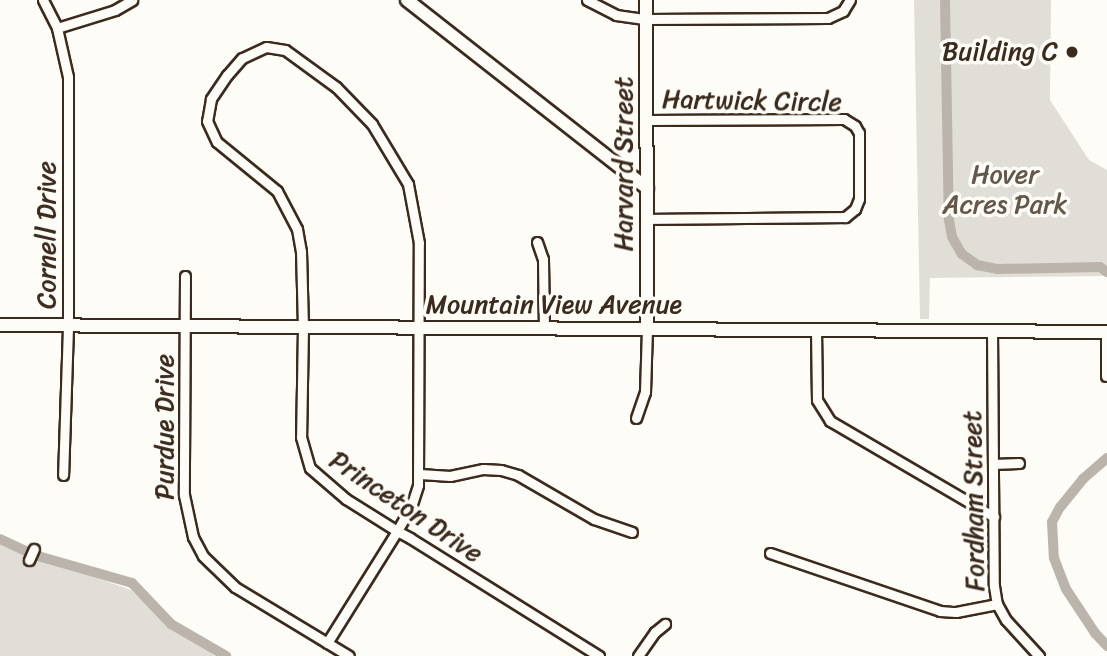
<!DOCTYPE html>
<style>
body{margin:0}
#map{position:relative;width:1107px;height:656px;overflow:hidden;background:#fdfcf7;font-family:Sriracha,sans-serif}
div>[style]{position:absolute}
.green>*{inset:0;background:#e1ded7}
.canal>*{height:10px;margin:-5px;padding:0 5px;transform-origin:5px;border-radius:5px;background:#bbb4ad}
.roads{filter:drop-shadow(2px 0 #3b2a1e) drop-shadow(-2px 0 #3b2a1e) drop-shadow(0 2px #3b2a1e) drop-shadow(0 -2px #3b2a1e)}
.street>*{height:9px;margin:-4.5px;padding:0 4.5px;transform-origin:4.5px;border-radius:4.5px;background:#fdfcf7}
.secondary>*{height:12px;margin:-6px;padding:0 6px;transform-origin:6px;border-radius:6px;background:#fdfcf7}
.dots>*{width:19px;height:19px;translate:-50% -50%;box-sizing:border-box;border:4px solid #fdfcf7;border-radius:50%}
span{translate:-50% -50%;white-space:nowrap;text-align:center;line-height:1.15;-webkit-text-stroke:7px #fdfcf7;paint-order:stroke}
.poi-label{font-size:26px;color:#3b2a1e}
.right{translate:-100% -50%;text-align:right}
.street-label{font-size:26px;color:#3b2a1e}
.park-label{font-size:26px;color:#64574c}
</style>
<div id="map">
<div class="green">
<i style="clip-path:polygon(914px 0,1051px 0,1050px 100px,1089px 160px,1107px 170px,1107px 276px,930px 278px,929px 319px,920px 319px)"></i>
<i style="clip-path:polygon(0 543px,131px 590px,173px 628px,215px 656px,0 656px)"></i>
</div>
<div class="canal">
<i style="left:945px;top:0;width:220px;rotate:89deg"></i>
<i style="left:949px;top:220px;width:17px;rotate:80deg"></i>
<i style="left:952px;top:237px;width:20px;rotate:60deg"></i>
<i style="left:962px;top:254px;width:19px;rotate:36deg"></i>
<i style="left:977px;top:265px;width:20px;rotate:11deg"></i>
<i style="left:997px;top:269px;width:103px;rotate:-1.1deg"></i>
<i style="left:1100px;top:267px;width:9px;rotate:36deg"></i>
<i style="left:1107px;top:458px;width:32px;rotate:139deg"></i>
<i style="left:1083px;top:479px;width:36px;rotate:129deg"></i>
<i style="left:1060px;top:507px;width:17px;rotate:118deg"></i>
<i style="left:1052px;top:522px;width:36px;rotate:87deg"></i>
<i style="left:1054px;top:558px;width:33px;rotate:69deg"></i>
<i style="left:1066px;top:589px;width:53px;rotate:56.6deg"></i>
<i style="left:1095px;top:633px;width:18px;rotate:47deg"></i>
<i style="left:0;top:539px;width:29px;rotate:25deg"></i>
<i style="left:38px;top:556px;width:98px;rotate:16deg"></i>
<i style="left:132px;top:583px;width:57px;rotate:46.4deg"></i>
<i style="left:171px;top:624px;width:64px;rotate:30.2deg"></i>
</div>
<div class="roads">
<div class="street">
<i style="left:43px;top:0;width:31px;rotate:63deg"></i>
<i style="left:57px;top:28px;width:50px;rotate:77.3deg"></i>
<i style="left:68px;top:77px;width:250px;rotate:90deg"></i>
<i style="left:68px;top:327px;width:148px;rotate:91.9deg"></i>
<i style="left:587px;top:0;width:33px;rotate:27deg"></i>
<i style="left:616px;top:15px;width:30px;rotate:8deg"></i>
<i style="left:646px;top:19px;width:182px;rotate:-0.3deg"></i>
<i style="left:828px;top:18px;width:17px;rotate:-25deg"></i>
<i style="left:843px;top:11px;width:13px;rotate:-58deg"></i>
<i style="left:57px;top:28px;width:61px;rotate:-17.2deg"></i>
<i style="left:115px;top:10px;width:20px;rotate:-30deg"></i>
<i style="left:646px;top:120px;width:198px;rotate:-0.3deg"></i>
<i style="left:844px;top:119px;width:13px;rotate:32deg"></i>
<i style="left:855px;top:126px;width:8px;rotate:60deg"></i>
<i style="left:859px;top:133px;width:66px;rotate:90deg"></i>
<i style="left:859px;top:199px;width:11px;rotate:112deg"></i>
<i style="left:855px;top:209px;width:13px;rotate:141deg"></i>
<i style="left:845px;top:217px;width:198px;rotate:179.4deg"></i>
<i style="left:537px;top:242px;width:18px;rotate:71deg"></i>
<i style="left:543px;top:259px;width:69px;rotate:89.2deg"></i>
<i style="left:185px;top:276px;width:219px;rotate:90.3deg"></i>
<i style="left:184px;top:495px;width:43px;rotate:77.9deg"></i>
<i style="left:193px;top:537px;width:21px;rotate:62deg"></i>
<i style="left:203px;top:556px;width:45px;rotate:44.1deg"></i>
<i style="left:235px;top:587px;width:133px;rotate:31.2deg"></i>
<i style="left:816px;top:329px;width:71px;rotate:89.2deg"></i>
<i style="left:817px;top:400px;width:25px;rotate:58deg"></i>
<i style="left:830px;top:421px;width:190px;rotate:30.3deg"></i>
<i style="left:992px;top:330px;width:256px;rotate:89.6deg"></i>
<i style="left:994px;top:586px;width:18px;rotate:81deg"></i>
<i style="left:997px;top:604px;width:18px;rotate:61deg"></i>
<i style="left:1006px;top:620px;width:49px;rotate:47.5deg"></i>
<i style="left:1106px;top:376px;width:44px;rotate:-90deg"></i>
<i style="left:636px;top:418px;width:28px;rotate:-71deg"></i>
<i style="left:645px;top:392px;width:64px;rotate:-88.2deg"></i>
<i style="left:993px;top:464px;width:26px;rotate:-2deg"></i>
<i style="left:420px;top:474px;width:30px;rotate:4deg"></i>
<i style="left:450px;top:476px;width:34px;rotate:-12deg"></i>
<i style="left:483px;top:469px;width:18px;rotate:3deg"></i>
<i style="left:501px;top:470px;width:18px;rotate:16deg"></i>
<i style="left:518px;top:475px;width:88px;rotate:30.1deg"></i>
<i style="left:594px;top:519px;width:40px;rotate:18.9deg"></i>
<i style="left:770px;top:553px;width:180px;rotate:18.8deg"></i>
<i style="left:940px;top:611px;width:16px;rotate:4deg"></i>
<i style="left:956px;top:612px;width:42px;rotate:-11deg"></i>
<i style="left:29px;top:560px;width:12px;rotate:-66deg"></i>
<i style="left:327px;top:643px;width:132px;rotate:-58deg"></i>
<i style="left:397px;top:531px;width:28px;rotate:-60deg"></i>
<i style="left:411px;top:507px;width:23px;rotate:-72deg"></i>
<i style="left:418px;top:485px;width:242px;rotate:-89.8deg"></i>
<i style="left:419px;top:243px;width:60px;rotate:-100.6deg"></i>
<i style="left:408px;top:184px;width:70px;rotate:-121deg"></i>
<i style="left:372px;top:124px;width:52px;rotate:-134.2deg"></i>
<i style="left:336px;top:87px;width:63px;rotate:-144deg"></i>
<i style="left:285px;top:50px;width:19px;rotate:-171deg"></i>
<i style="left:266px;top:47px;width:26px;rotate:155deg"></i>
<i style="left:242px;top:58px;width:23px;rotate:131deg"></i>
<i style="left:227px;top:75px;width:29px;rotate:124deg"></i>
<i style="left:211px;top:99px;width:22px;rotate:100deg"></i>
<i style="left:207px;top:121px;width:23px;rotate:65deg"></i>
<i style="left:217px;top:142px;width:77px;rotate:39.2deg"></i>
<i style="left:277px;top:191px;width:43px;rotate:62.2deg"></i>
<i style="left:297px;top:229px;width:22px;rotate:80deg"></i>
<i style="left:301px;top:251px;width:76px;rotate:88.5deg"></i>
<i style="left:303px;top:327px;width:110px;rotate:91deg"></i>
<i style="left:301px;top:437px;width:32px;rotate:74deg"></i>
<i style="left:310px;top:468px;width:48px;rotate:40.7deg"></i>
<i style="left:346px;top:499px;width:60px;rotate:32.1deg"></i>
<i style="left:397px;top:531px;width:15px;rotate:28deg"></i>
<i style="left:410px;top:538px;width:223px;rotate:32deg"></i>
<i style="left:638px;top:656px;width:29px;rotate:-55deg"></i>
<i style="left:655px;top:632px;width:13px;rotate:-39deg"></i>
</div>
<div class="secondary">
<i style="left:407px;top:0;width:305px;rotate:38.1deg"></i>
<i style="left:646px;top:0;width:328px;rotate:89.8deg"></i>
<i style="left:0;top:325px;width:1107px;rotate:0.36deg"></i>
</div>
</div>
<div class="dots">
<i style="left:1072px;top:52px;background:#3b2a1e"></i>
</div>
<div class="poi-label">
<span class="right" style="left:1058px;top:52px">Building C</span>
</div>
<div class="street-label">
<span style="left:752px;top:101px;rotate:1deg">Hartwick Circle</span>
<span style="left:624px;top:164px;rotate:-90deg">Harvard Street</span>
<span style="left:47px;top:235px;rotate:-90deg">Cornell Drive</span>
<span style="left:554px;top:305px">Mountain View Avenue</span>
<span style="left:165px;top:427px;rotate:-90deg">Purdue Drive</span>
<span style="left:974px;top:501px;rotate:-91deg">Fordham Street</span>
<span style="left:406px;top:507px;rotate:34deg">Princeton Drive</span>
</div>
<div class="park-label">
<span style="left:1005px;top:190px">Hover<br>Acres Park</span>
</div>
</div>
